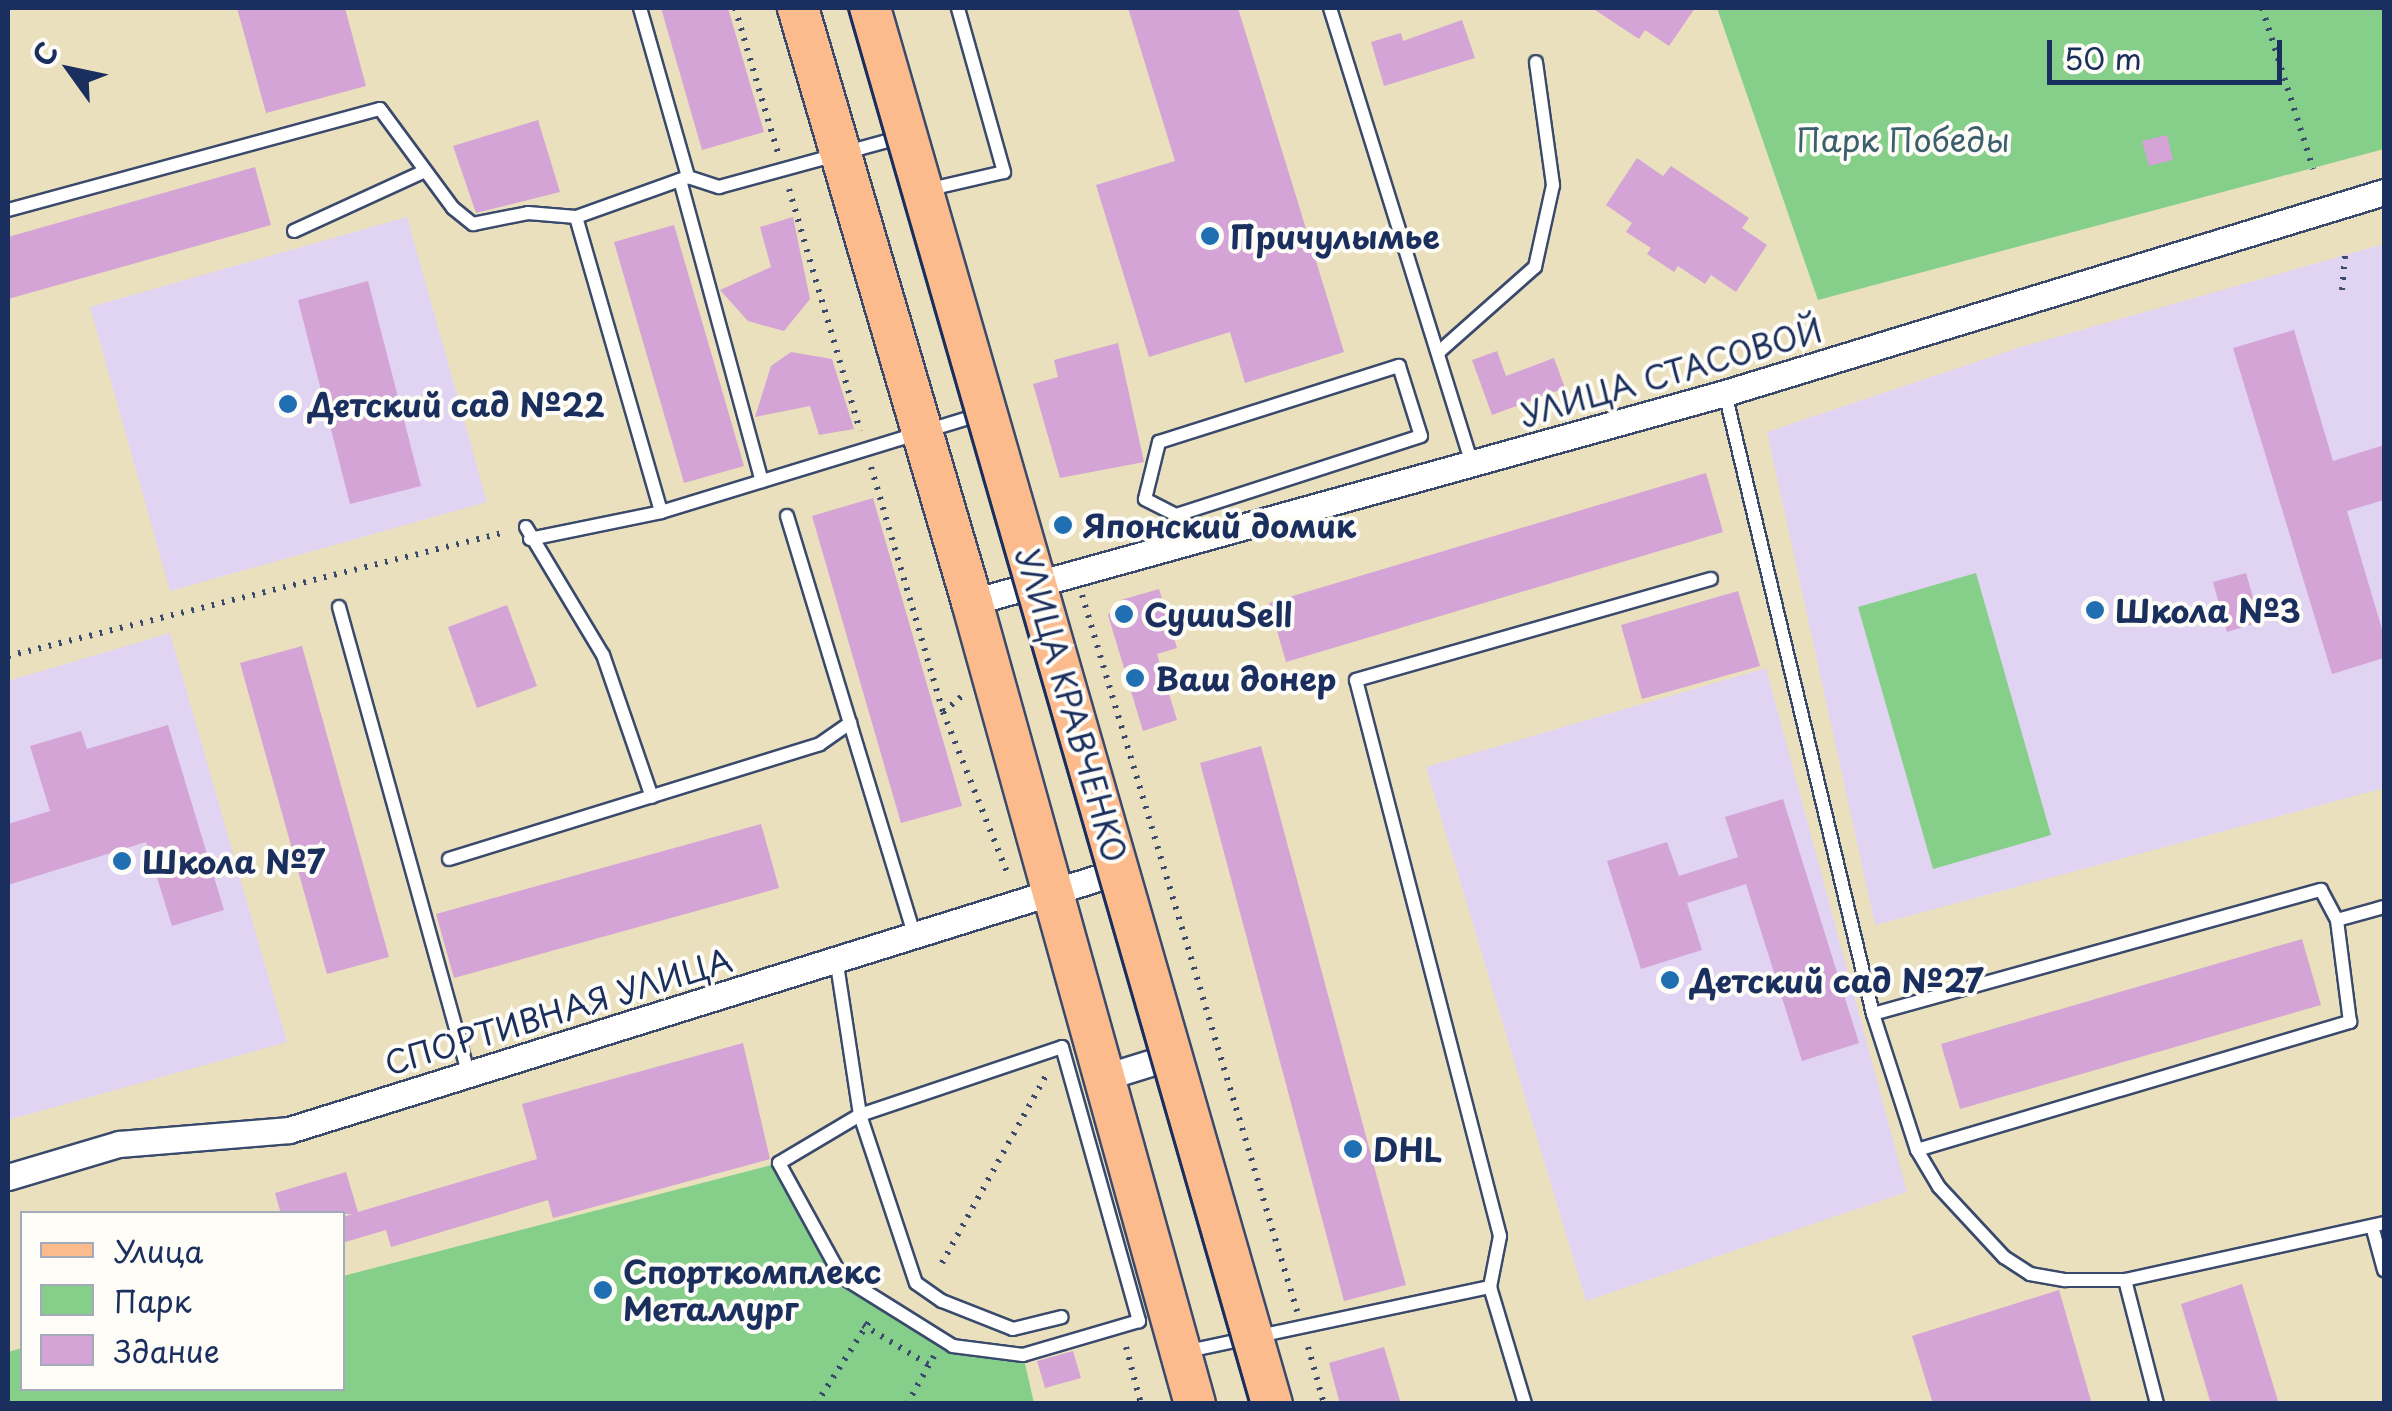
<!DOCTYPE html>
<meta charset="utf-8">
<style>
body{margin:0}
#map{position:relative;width:2392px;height:1411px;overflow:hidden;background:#eae0be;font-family:"Playpen Sans",sans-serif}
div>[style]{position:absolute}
.built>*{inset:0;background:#e1d4f3}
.green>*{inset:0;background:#86cf8b}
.building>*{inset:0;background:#d3a4d5}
.path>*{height:6px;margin-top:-3px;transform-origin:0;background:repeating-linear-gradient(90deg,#3a4a6c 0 2.5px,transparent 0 10.5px)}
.roads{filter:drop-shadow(2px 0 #3a4a6c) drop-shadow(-2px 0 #3a4a6c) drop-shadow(0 2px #3a4a6c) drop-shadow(0 -2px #3a4a6c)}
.lane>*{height:12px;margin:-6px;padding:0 6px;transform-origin:6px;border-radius:6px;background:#fff}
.street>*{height:25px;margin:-12.5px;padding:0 12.5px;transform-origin:12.5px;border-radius:12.5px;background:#fff}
.primary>*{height:40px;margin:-20px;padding:0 20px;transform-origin:20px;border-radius:20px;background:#fbbb8d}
.tram>*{height:2.5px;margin:-1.25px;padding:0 1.25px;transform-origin:1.25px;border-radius:1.25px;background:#1b2f5e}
.dots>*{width:28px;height:28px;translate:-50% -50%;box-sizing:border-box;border:5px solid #fdfcf7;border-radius:50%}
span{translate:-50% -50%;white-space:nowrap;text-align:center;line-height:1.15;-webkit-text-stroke:8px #fdfcf7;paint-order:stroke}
.park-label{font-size:32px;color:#3b5f6c}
.poi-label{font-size:32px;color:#1b2f5e;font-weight:700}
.left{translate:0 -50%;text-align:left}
.street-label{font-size:32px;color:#1b2f5e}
.frame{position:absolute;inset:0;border:10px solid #1b2f5e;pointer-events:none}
.legend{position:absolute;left:20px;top:1211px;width:325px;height:180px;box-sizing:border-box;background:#fdfcf7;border:2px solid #a3aaba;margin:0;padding:12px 18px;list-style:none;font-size:30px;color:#1b2f5e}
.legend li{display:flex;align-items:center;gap:20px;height:50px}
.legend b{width:50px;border:2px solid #a3aaba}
.north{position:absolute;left:20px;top:20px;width:100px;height:100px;-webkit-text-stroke:8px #fdfcf7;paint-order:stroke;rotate:303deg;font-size:28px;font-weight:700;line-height:40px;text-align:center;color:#1b2f5e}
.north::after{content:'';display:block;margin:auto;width:35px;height:45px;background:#1b2f5e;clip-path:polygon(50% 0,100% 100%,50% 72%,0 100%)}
.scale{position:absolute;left:2047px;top:40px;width:235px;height:45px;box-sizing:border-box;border:5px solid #1b2f5e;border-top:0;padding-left:12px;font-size:30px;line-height:35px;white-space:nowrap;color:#1b2f5e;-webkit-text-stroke:8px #fdfcf7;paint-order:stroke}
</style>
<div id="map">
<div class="built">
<i style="clip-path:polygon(407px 217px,487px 502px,170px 591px,90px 307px)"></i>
<i style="clip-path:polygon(2384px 244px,2384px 788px,1875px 925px,1767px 432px,2021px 347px)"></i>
<i style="clip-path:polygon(170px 633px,287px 1042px,8px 1120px,8px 681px)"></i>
<i style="clip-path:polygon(1766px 668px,1907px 1192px,1586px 1301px,1426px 767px)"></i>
</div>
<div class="green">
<i style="clip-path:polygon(1717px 8px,2384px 8px,2384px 149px,1818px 300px)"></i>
<i style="clip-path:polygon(1976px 573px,2051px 835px,1933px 869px,1858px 607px)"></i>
<i style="clip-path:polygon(779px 1163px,842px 1276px,943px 1341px,1023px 1355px,1034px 1403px,8px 1403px,8px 1352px,22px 1348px,22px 1388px,342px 1388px,343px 1276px)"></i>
</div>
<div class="building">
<i style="clip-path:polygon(237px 8px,345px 8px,366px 86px,266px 113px)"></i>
<i style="clip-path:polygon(661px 8px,728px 8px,764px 132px,702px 150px)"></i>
<i style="clip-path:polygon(1128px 8px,1238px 8px,1344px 352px,1245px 383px,1230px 332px,1149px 357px,1096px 185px,1175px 161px)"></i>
<i style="clip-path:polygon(1592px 8px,1695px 8px,1669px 46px,1645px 30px,1639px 39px)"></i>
<i style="clip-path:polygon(1462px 20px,1475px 58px,1384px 86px,1371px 42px,1401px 33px,1403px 41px)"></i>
<i style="clip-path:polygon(538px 120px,560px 192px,476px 213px,453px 146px)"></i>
<i style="clip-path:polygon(2167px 135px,2173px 160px,2149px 166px,2142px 141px)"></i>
<i style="clip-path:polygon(1637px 158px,1663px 176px,1671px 166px,1749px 218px,1742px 228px,1767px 245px,1736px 292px,1711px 275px,1705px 284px,1678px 266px,1674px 272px,1647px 254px,1651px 248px,1626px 232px,1632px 223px,1606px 205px)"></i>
<i style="clip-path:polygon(255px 167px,271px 225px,8px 299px,8px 237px)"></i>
<i style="clip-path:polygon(793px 217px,810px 299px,784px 331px,748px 321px,720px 290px,771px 267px,760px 227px)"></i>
<i style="clip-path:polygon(674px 225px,744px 466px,684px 483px,614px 242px)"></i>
<i style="clip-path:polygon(368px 281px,421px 486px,350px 504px,298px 300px)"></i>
<i style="clip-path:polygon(2294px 330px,2333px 461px,2384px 445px,2384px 500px,2347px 511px,2384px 636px,2384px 658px,2332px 674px,2233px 348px)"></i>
<i style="clip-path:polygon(1118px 343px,1144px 462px,1060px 478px,1033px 384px,1058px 377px,1054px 360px)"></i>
<i style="clip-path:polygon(1497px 351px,1506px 376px,1554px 358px,1565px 388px,1492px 415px,1472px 360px)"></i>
<i style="clip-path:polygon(791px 352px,832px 359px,854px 429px,819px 435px,810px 406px,755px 417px,771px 366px)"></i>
<i style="clip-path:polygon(1706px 473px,1723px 532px,1286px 662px,1269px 603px)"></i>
<i style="clip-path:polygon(873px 498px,962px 806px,901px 823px,812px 516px)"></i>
<i style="clip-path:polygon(2246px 573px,2260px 622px,2227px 632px,2213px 582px)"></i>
<i style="clip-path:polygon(1159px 589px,1177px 648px,1157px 654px,1177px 720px,1143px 731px,1108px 615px,1121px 600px)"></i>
<i style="clip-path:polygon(1738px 591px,1760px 666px,1642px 699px,1621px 625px)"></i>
<i style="clip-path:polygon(507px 605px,537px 686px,477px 708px,448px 627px)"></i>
<i style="clip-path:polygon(302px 646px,389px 957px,327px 974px,240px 663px)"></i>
<i style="clip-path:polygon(168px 725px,224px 910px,172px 926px,146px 842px,8px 885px,8px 824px,50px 811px,30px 746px,81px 731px,87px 749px)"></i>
<i style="clip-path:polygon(1261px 746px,1406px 1285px,1344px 1301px,1200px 763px)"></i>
<i style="clip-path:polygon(1783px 799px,1859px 1043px,1802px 1061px,1746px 884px,1687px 903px,1702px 950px,1641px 969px,1607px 861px,1667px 842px,1679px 876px,1738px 857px,1725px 817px)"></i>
<i style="clip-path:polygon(761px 824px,779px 888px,454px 978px,436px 914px)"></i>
<i style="clip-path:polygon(2302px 939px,2321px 1005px,1960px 1109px,1941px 1044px)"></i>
<i style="clip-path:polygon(743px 1043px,770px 1159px,553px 1218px,548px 1200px,391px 1247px,386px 1230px,342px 1243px,342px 1217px,353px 1214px,281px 1214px,275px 1193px,346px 1172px,358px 1212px,537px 1159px,522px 1104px)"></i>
<i style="clip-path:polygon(2242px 1284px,2279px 1404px,2211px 1404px,2181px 1304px)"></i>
<i style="clip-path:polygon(2059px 1290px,2092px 1404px,1933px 1404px,1912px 1336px)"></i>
<i style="clip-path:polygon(1384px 1347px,1401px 1404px,1340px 1404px,1329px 1363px)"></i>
<i style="clip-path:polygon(1073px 1351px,1081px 1378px,1045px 1388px,1037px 1361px)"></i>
</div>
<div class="path">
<i style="left:735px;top:8px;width:151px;rotate:73.5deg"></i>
<i style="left:2262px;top:8px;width:169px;rotate:72.4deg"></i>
<i style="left:789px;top:189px;width:252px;rotate:73.6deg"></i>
<i style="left:2342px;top:290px;width:36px;rotate:-85deg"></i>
<i style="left:871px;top:467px;width:255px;rotate:73.6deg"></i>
<i style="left:943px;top:712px;width:178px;rotate:68.2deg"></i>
<i style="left:1082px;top:595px;width:748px;rotate:73.29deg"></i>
<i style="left:8px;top:656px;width:513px;rotate:-13.98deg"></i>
<i style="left:943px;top:712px;width:26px;rotate:-40deg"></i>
<i style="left:942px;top:1263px;width:218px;rotate:-61deg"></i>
<i style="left:863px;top:1325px;width:77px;rotate:31.2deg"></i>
<i style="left:1126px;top:1347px;width:59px;rotate:75.3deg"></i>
<i style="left:1308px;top:1347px;width:59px;rotate:74.3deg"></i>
<i style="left:816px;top:1404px;width:103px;rotate:-57.2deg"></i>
<i style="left:907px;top:1404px;width:55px;rotate:-60.6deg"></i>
</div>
<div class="roads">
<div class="lane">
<i style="left:640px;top:8px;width:176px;rotate:74.1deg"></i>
<i style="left:688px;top:177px;width:119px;rotate:160.3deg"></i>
<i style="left:576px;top:217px;width:307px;rotate:73.9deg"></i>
<i style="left:661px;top:512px;width:336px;rotate:-17deg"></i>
<i style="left:1330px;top:8px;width:477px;rotate:72.7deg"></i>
<i style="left:688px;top:177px;width:33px;rotate:18deg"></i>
<i style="left:719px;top:187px;width:190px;rotate:-15.3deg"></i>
<i style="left:680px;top:180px;width:312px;rotate:74.8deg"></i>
<i style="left:926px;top:190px;width:80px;rotate:-13deg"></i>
<i style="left:1004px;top:172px;width:170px;rotate:-105.7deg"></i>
<i style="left:8px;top:210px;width:385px;rotate:-15.2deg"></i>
<i style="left:380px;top:109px;width:123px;rotate:53.6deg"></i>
<i style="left:453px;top:208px;width:26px;rotate:39deg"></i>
<i style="left:473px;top:224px;width:56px;rotate:-11.3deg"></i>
<i style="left:528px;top:213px;width:48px;rotate:4.8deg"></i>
<i style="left:294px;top:231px;width:144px;rotate:-24.6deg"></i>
<i style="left:1440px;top:351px;width:127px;rotate:-41.5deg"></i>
<i style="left:1535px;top:267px;width:84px;rotate:-77.6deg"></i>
<i style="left:1553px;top:185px;width:124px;rotate:-97.9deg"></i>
<i style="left:1399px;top:366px;width:73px;rotate:72.6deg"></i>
<i style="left:1421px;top:436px;width:257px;rotate:162.1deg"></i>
<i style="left:1176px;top:515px;width:35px;rotate:-153deg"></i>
<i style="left:1145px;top:499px;width:59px;rotate:-76.2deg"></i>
<i style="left:1159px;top:442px;width:252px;rotate:-17.6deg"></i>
<i style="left:1725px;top:393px;width:638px;rotate:76.6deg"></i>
<i style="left:1873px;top:1014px;width:143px;rotate:72.1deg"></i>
<i style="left:1917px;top:1150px;width:43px;rotate:59.3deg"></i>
<i style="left:1939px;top:1187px;width:96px;rotate:47.1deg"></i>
<i style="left:2004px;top:1257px;width:31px;rotate:33deg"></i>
<i style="left:2030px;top:1274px;width:36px;rotate:10deg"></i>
<i style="left:2065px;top:1280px;width:60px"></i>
<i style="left:2125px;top:1280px;width:265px;rotate:-12.4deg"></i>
<i style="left:787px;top:516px;width:437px;rotate:73.1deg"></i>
<i style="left:526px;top:527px;width:149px;rotate:59deg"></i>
<i style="left:603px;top:655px;width:150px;rotate:71deg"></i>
<i style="left:530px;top:539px;width:134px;rotate:-11.6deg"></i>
<i style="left:339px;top:607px;width:484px;rotate:74.5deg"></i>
<i style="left:449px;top:859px;width:388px;rotate:-17.2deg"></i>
<i style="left:820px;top:744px;width:37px;rotate:-35deg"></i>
<i style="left:836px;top:958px;width:159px;rotate:81.3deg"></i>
<i style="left:860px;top:1115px;width:177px;rotate:71.6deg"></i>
<i style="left:916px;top:1283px;width:32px;rotate:35deg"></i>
<i style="left:942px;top:1301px;width:76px;rotate:21.5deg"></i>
<i style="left:1013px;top:1329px;width:50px;rotate:-13.8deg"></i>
<i style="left:1873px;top:1014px;width:465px;rotate:-15.5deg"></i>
<i style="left:2321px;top:890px;width:34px;rotate:62deg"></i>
<i style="left:1062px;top:1047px;width:285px;rotate:74.3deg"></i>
<i style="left:1139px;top:1321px;width:121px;rotate:163.7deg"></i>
<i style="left:1023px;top:1355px;width:71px;rotate:-172.7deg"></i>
<i style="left:953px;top:1346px;width:132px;rotate:-148deg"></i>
<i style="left:841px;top:1276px;width:129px;rotate:-118.8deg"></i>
<i style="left:779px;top:1163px;width:94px;rotate:-30.7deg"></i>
<i style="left:860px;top:1115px;width:213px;rotate:-18.6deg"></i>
<i style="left:1917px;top:1150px;width:452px;rotate:-16.5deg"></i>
<i style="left:2350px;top:1022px;width:103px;rotate:-97.3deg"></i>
<i style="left:2337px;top:920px;width:49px;rotate:-15.5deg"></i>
<i style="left:2372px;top:1226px;width:46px;rotate:74.7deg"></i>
<i style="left:2125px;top:1280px;width:128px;rotate:75.5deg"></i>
<i style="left:1490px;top:1287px;width:122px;rotate:73.3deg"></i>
<i style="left:1188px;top:1351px;width:309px;rotate:-12deg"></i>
<i style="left:1490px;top:1287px;width:52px;rotate:-78.9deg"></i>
<i style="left:1500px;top:1236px;width:574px;rotate:-104.52deg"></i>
<i style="left:1356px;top:680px;width:369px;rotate:-15.9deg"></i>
</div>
<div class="street">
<i style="left:972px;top:602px;width:781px;rotate:-15.51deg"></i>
<i style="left:1725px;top:393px;width:689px;rotate:-16.96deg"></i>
<i style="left:1105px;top:1077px;width:71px;rotate:-17.2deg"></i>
<i style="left:8px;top:1177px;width:116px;rotate:-16.6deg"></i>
<i style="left:119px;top:1144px;width:171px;rotate:-4.7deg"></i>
<i style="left:289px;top:1130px;width:870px;rotate:-17.31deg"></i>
</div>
<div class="primary">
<i style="left:798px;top:8px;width:619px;rotate:73.67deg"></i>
<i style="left:972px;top:602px;width:832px;rotate:74.46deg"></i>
<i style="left:870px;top:8px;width:1453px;rotate:73.94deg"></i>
</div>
</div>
<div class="tram">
<i style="left:848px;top:8px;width:1453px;rotate:73.94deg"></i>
</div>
<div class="dots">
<i style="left:1210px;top:236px;background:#1f6fb2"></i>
<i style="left:288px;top:404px;background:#1f6fb2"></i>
<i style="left:1063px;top:525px;background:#1f6fb2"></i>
<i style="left:2095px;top:610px;background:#1f6fb2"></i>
<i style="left:1124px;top:614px;background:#1f6fb2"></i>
<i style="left:1135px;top:678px;background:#1f6fb2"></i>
<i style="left:122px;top:861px;background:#1f6fb2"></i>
<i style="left:1670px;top:980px;background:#1f6fb2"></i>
<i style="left:1353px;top:1149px;background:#1f6fb2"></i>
<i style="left:603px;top:1290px;background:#1f6fb2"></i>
</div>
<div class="park-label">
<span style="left:1903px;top:139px">Парк Победы</span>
</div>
<div class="poi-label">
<span class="left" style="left:1230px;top:236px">Причулымье</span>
<span class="left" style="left:308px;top:404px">Детский сад №22</span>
<span class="left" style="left:1083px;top:525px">Японский домик</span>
<span class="left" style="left:2115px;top:610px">Школа №3</span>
<span class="left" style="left:1144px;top:614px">СушиSell</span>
<span class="left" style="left:1155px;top:678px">Ваш донер</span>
<span class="left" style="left:142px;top:861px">Школа №7</span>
<span class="left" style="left:1690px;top:980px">Детский сад №27</span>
<span class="left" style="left:1373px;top:1149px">DHL</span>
<span class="left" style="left:623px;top:1290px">Спорткомплекс<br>Металлург</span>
</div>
<div class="street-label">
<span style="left:1671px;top:372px;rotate:-16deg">УЛИЦА СТАСОВОЙ</span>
<span style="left:1072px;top:705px;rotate:74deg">УЛИЦА КРАВЧЕНКО</span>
<span style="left:558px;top:1011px;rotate:-17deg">СПОРТИВНАЯ УЛИЦА</span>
</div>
<div class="frame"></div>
<ul class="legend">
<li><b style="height:12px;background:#fbbb8d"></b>Улица</li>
<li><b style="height:28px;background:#86cf8b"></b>Парк</li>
<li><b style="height:28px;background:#d3a4d5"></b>Здание</li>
</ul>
<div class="north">С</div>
<div class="scale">50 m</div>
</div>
